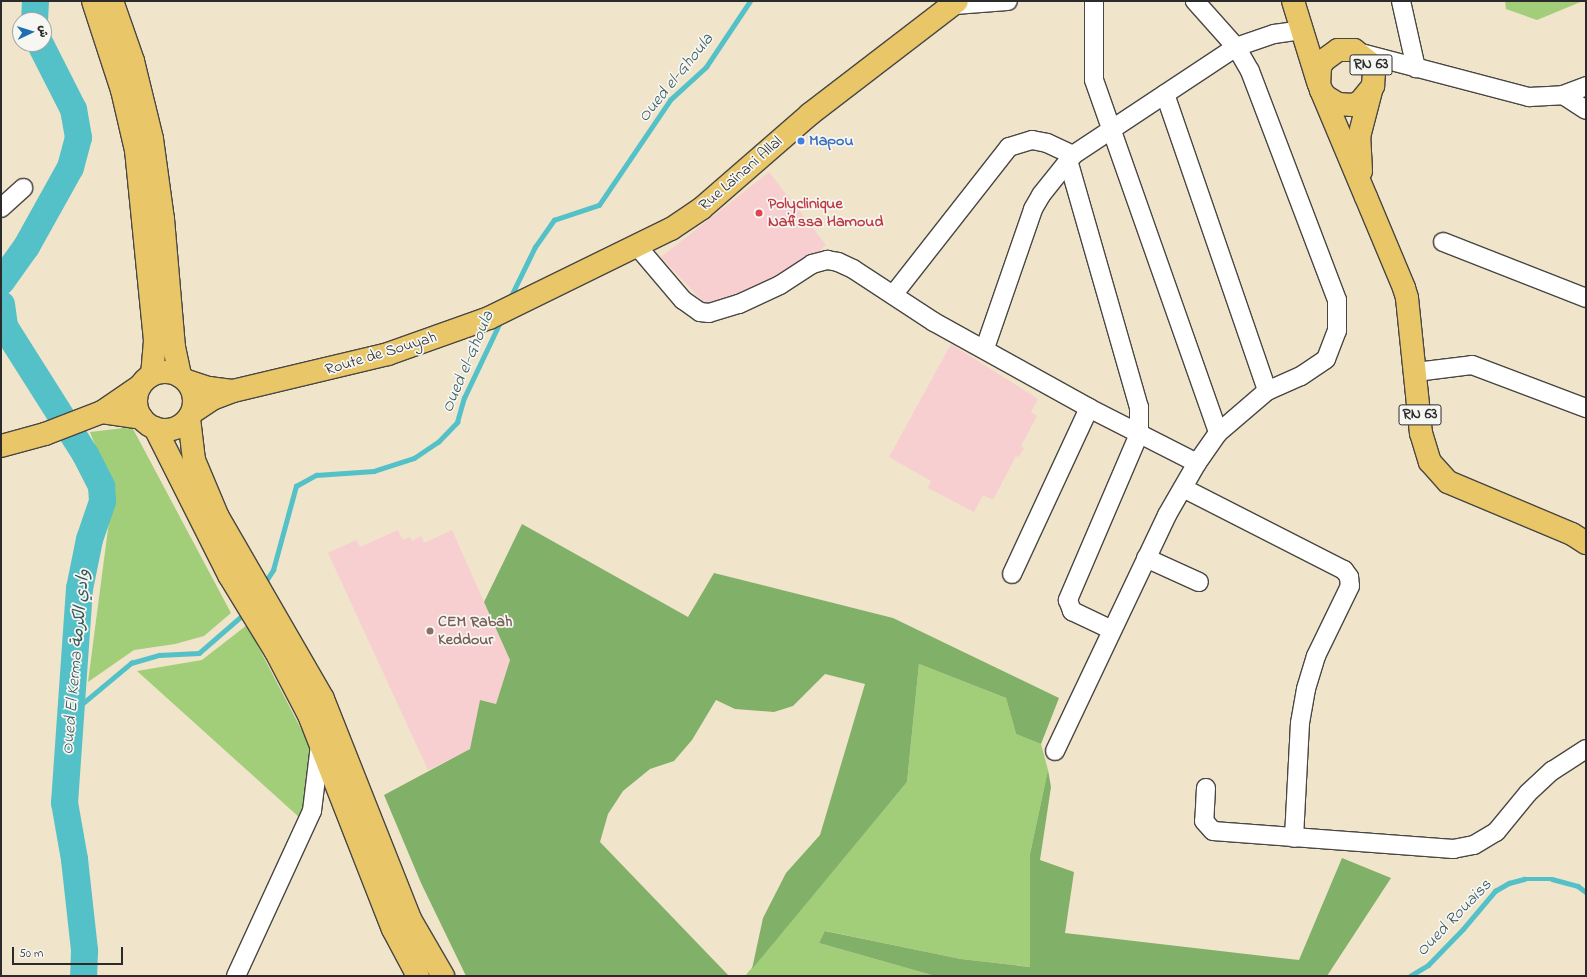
<!DOCTYPE html>
<meta charset="utf-8">
<style>
body{margin:0}
#map{position:relative;width:1587px;height:977px;overflow:hidden;background:#f0e4ca;font-family:"Indie Flower","Playpen Sans Arabic",sans-serif}
div>[style]{position:absolute}
.built>*{inset:0;background:#f7cfd1}
.green>*{inset:0;background:#a2cd79}
.forest>*{inset:0;background:#81b069}
.stream>*{height:4.5px;margin:-2.25px;padding:0 2.25px;transform-origin:2.25px;border-radius:2.25px;background:#53c1c7}
.river>*{height:27px;margin:-13.5px;padding:0 13.5px;transform-origin:13.5px;border-radius:13.5px;background:#53c1c7}
.roads{filter:drop-shadow(1px 0 #494743) drop-shadow(-1px 0 #494743) drop-shadow(0 1px #494743) drop-shadow(0 -1px #494743)}
.minor>*{height:18px;margin:-9px;padding:0 9px;transform-origin:9px;border-radius:9px;background:#fff}
.major>*{height:22px;margin:-11px;padding:0 11px;transform-origin:11px;border-radius:11px;background:#e9c769}
.highway>*{height:22px;margin:-11px;padding:0 11px;transform-origin:11px;border-radius:11px;background:#e9c769}
.highway>.ring{margin:-11px;padding:0;box-sizing:content-box;background:none;border:22px solid #e9c769;border-radius:50%}
.dots>*{width:11px;height:11px;translate:-50% -50%;box-sizing:border-box;border:2px solid #f6f6f2;border-radius:50%}
span{translate:-50% -50%;white-space:nowrap;text-align:center;line-height:1.15;-webkit-text-stroke:3.5px #f6f6f2;paint-order:stroke}
.shield-label span{padding:1px 3px;background:#f6f6f2;border:1px solid;border-radius:3px;-webkit-text-stroke-width:0}
.shield-label{font-size:15px;color:#2b2b2b;font-weight:700}
.shop-label{font-size:16px;color:#366cbe;font-weight:700}
.left{translate:0 -50%;text-align:left}
.street-label{font-size:16px;color:#2b2b2b}
.health-label{font-size:16px;color:#be3a42;font-weight:700}
.education-label{font-size:16px;color:#785e54;font-weight:700}
.water-label{font-size:17px;color:#37585a;font-style:italic}
.frame{position:absolute;inset:0;border:2px solid #2b2b2b;pointer-events:none}
.north{position:absolute;left:12px;top:12px;width:40px;height:40px;box-sizing:border-box;background:#f6f6f2;border:1px solid #a5a5a2;border-radius:50%;rotate:86deg;font-size:11px;font-weight:700;line-height:16px;text-align:center;color:#2b2b2b}
.north::after{content:'';display:block;margin:auto;width:14px;height:18px;background:#1f6fb2;clip-path:polygon(50% 0,100% 100%,50% 72%,0 100%)}
.scale{position:absolute;left:12px;top:947px;width:111px;height:18px;box-sizing:border-box;border:2px solid #2b2b2b;border-top:0;padding-left:5px;font-size:12px;line-height:14px;white-space:nowrap;color:#2b2b2b;-webkit-text-stroke:3px #f6f6f2;paint-order:stroke}
</style>
<div id="map">
<div class="built">
<i style="clip-path:polygon(769px 172px,826px 245px,779px 287px,708px 307px,661px 257px)"></i>
<i style="clip-path:polygon(951px 344px,1038px 399px,1031px 412px,1037px 416px,1021px 446px,1024px 448px,1019px 457px,1016px 456px,993px 500px,983px 495px,974px 512px,928px 488px,931px 481px,889px 457px)"></i>
<i style="clip-path:polygon(398px 530px,403px 540px,410px 537px,412px 541px,421px 536px,424px 543px,452px 530px,510px 660px,496px 704px,480px 700px,471px 749px,428px 770px,328px 553px,356px 540px,360px 547px)"></i>
</div>
<div class="green">
<i style="clip-path:polygon(1505px 1px,1583px 1px,1537px 20px,1506px 9px)"></i>
<i style="clip-path:polygon(132px 427px,231px 613px,204px 636px,175px 644px,134px 650px,88px 682px,113px 491px,90px 432px)"></i>
<i style="clip-path:polygon(247px 625px,311px 748px,309px 784px,300px 818px,137px 671px,202px 660px)"></i>
<i style="clip-path:polygon(919px 664px,1006px 698px,1016px 734px,1041px 744px,1048px 770px,1030px 854px,1031px 967px,961px 959px,826px 931px,819px 943px,935px 976px,745px 976px,907px 782px)"></i>
</div>
<div class="forest">
<i style="clip-path:polygon(522px 524px,688px 617px,714px 573px,893px 618px,1059px 698px,1041px 744px,1016px 734px,1006px 698px,919px 664px,907px 782px,752px 969px,763px 918px,786px 873px,820px 835px,865px 684px,825px 674px,793px 706px,774px 712px,735px 709px,716px 700px,692px 740px,674px 761px,650px 769px,623px 791px,608px 814px,600px 842px,729px 976px,466px 976px,421px 883px,384px 795px,470px 749px,480px 700px,496px 704px,510px 660px,484px 602px)"></i>
<i style="clip-path:polygon(1048px 770px,1051px 787px,1040px 860px,1074px 872px,1065px 933px,1299px 960px,1342px 858px,1391px 878px,1327px 976px,935px 976px,819px 943px,825px 931px,961px 959px,1030px 967px,1030px 854px)"></i>
</div>
<div class="stream">
<i style="left:509px;top:300px;width:59px;rotate:-63.9deg"></i>
<i style="left:535px;top:247px;width:33px;rotate:-55deg"></i>
<i style="left:554px;top:220px;width:47px;rotate:-18.4deg"></i>
<i style="left:599px;top:205px;width:127px;rotate:-55.9deg"></i>
<i style="left:670px;top:100px;width:49px;rotate:-42.5deg"></i>
<i style="left:706px;top:67px;width:79px;rotate:-56.3deg"></i>
<i style="left:264px;top:584px;width:17px;rotate:-57deg"></i>
<i style="left:273px;top:570px;width:87px;rotate:-74.7deg"></i>
<i style="left:296px;top:486px;width:23px;rotate:-29deg"></i>
<i style="left:316px;top:475px;width:58px;rotate:-3.9deg"></i>
<i style="left:374px;top:471px;width:42px;rotate:-18deg"></i>
<i style="left:414px;top:458px;width:29px;rotate:-34deg"></i>
<i style="left:438px;top:442px;width:28px;rotate:-46deg"></i>
<i style="left:457px;top:422px;width:25px;rotate:-74deg"></i>
<i style="left:464px;top:398px;width:86px;rotate:-64.6deg"></i>
<i style="left:70px;top:714px;width:80px;rotate:-39.9deg"></i>
<i style="left:131px;top:663px;width:29px;rotate:-16deg"></i>
<i style="left:159px;top:655px;width:40px;rotate:-2.9deg"></i>
<i style="left:199px;top:653px;width:61px;rotate:-41deg"></i>
<i style="left:1410px;top:976px;width:21px;rotate:-31deg"></i>
<i style="left:1428px;top:965px;width:50px;rotate:-45.8deg"></i>
<i style="left:1463px;top:929px;width:50px;rotate:-49.9deg"></i>
<i style="left:1495px;top:891px;width:16px;rotate:-30deg"></i>
<i style="left:1509px;top:883px;width:16px;rotate:-15deg"></i>
<i style="left:1524px;top:879px;width:28px"></i>
<i style="left:1552px;top:879px;width:27px;rotate:15deg"></i>
<i style="left:1578px;top:886px;width:10px;rotate:37deg"></i>
</div>
<div class="river">
<i style="left:34px;top:20px;width:19px;rotate:-87deg"></i>
<i style="left:1px;top:281px;width:43px;rotate:-54.5deg"></i>
<i style="left:26px;top:246px;width:90px;rotate:-60.9deg"></i>
<i style="left:70px;top:167px;width:31px;rotate:-75deg"></i>
<i style="left:78px;top:137px;width:28px;rotate:-100deg"></i>
<i style="left:73px;top:109px;width:73px;rotate:-116.9deg"></i>
<i style="left:1px;top:304px;width:22px;rotate:82deg"></i>
<i style="left:4px;top:326px;width:151px;rotate:57.7deg"></i>
<i style="left:85px;top:454px;width:36px;rotate:63deg"></i>
<i style="left:101px;top:486px;width:15px;rotate:86deg"></i>
<i style="left:102px;top:501px;width:40px;rotate:108.9deg"></i>
<i style="left:89px;top:539px;width:50px;rotate:101.5deg"></i>
<i style="left:79px;top:588px;width:215px;rotate:94deg"></i>
<i style="left:64px;top:802px;width:58px;rotate:80deg"></i>
<i style="left:74px;top:859px;width:92px;rotate:83.7deg"></i>
<i style="left:84px;top:950px;width:26px;rotate:92deg"></i>
</div>
<div class="roads">
<div class="minor">
<i style="left:1094px;top:1px;width:79px;rotate:90deg"></i>
<i style="left:1094px;top:80px;width:374px;rotate:70.6deg"></i>
<i style="left:1401px;top:1px;width:69px;rotate:77.4deg"></i>
<i style="left:954px;top:5px;width:54px;rotate:-4.2deg"></i>
<i style="left:1361px;top:53px;width:174px;rotate:14.7deg"></i>
<i style="left:1529px;top:97px;width:34px;rotate:-3deg"></i>
<i style="left:1563px;top:95px;width:25px;rotate:-21deg"></i>
<i style="left:1165px;top:94px;width:314px;rotate:71deg"></i>
<i style="left:1563px;top:95px;width:27px;rotate:33deg"></i>
<i style="left:1068px;top:160px;width:257px;rotate:74deg"></i>
<i style="left:1139px;top:407px;width:27px;rotate:90deg"></i>
<i style="left:1139px;top:434px;width:181px;rotate:113.2deg"></i>
<i style="left:1068px;top:600px;width:12px;rotate:70deg"></i>
<i style="left:1072px;top:611px;width:44px;rotate:25.4deg"></i>
<i style="left:1px;top:208px;width:30px;rotate:-42deg"></i>
<i style="left:1443px;top:242px;width:154px;rotate:21.4deg"></i>
<i style="left:637px;top:246px;width:71px;rotate:49.6deg"></i>
<i style="left:683px;top:300px;width:21px;rotate:35deg"></i>
<i style="left:700px;top:312px;width:9px;rotate:6deg"></i>
<i style="left:709px;top:313px;width:31px;rotate:-17deg"></i>
<i style="left:739px;top:304px;width:45px;rotate:-24.9deg"></i>
<i style="left:780px;top:285px;width:38px;rotate:-33deg"></i>
<i style="left:812px;top:264px;width:16px;rotate:-15deg"></i>
<i style="left:827px;top:260px;width:11px;rotate:10deg"></i>
<i style="left:838px;top:262px;width:17px;rotate:25deg"></i>
<i style="left:853px;top:269px;width:97px;rotate:33.2deg"></i>
<i style="left:934px;top:322px;width:177px;rotate:29deg"></i>
<i style="left:1089px;top:408px;width:121px;rotate:27deg"></i>
<i style="left:893px;top:295px;width:188px;rotate:-51.9deg"></i>
<i style="left:1009px;top:147px;width:24px;rotate:-17deg"></i>
<i style="left:1032px;top:140px;width:15px;rotate:11deg"></i>
<i style="left:1047px;top:143px;width:29px;rotate:25deg"></i>
<i style="left:985px;top:348px;width:147px;rotate:-70.9deg"></i>
<i style="left:1033px;top:209px;width:16px;rotate:-60deg"></i>
<i style="left:1041px;top:195px;width:51px;rotate:-51.3deg"></i>
<i style="left:1073px;top:155px;width:196px;rotate:-33.5deg"></i>
<i style="left:1236px;top:47px;width:40px;rotate:-18.9deg"></i>
<i style="left:1274px;top:34px;width:28px;rotate:-8deg"></i>
<i style="left:1416px;top:372px;width:56px;rotate:-7.1deg"></i>
<i style="left:1472px;top:365px;width:122px;rotate:20.7deg"></i>
<i style="left:1183px;top:488px;width:181px;rotate:27deg"></i>
<i style="left:1344px;top:570px;width:9px;rotate:54deg"></i>
<i style="left:1349px;top:577px;width:9px;rotate:84deg"></i>
<i style="left:1350px;top:586px;width:78px;rotate:115.9deg"></i>
<i style="left:1316px;top:656px;width:34px;rotate:107deg"></i>
<i style="left:1306px;top:689px;width:35px;rotate:100deg"></i>
<i style="left:1300px;top:723px;width:115px;rotate:93deg"></i>
<i style="left:1146px;top:558px;width:58px;rotate:24.4deg"></i>
<i style="left:1012px;top:574px;width:183px;rotate:-65.1deg"></i>
<i style="left:1055px;top:751px;width:261px;rotate:-64.6deg"></i>
<i style="left:1167px;top:515px;width:60px;rotate:-60deg"></i>
<i style="left:1197px;top:463px;width:37px;rotate:-55deg"></i>
<i style="left:1218px;top:433px;width:65px;rotate:-40.6deg"></i>
<i style="left:1267px;top:391px;width:37px;rotate:-24deg"></i>
<i style="left:1301px;top:376px;width:30px;rotate:-34deg"></i>
<i style="left:1326px;top:359px;width:30px;rotate:-69deg"></i>
<i style="left:1337px;top:331px;width:31px;rotate:-90deg"></i>
<i style="left:1337px;top:300px;width:245px;rotate:-110.8deg"></i>
<i style="left:1250px;top:71px;width:28px;rotate:-120deg"></i>
<i style="left:1236px;top:47px;width:62px;rotate:-131.7deg"></i>
<i style="left:1206px;top:788px;width:33px;rotate:93deg"></i>
<i style="left:1204px;top:821px;width:13px;rotate:48deg"></i>
<i style="left:1213px;top:831px;width:241px;rotate:4.3deg"></i>
<i style="left:1453px;top:849px;width:21px;rotate:-11deg"></i>
<i style="left:1474px;top:845px;width:26px;rotate:-31deg"></i>
<i style="left:1496px;top:832px;width:50px;rotate:-50.6deg"></i>
<i style="left:1528px;top:793px;width:33px;rotate:-43deg"></i>
<i style="left:1552px;top:771px;width:40px;rotate:-32.9deg"></i>
<i style="left:236px;top:976px;width:182px;rotate:-65.3deg"></i>
<i style="left:312px;top:811px;width:66px;rotate:-83.1deg"></i>
</div>
<div class="major">
<i style="left:1293px;top:1px;width:85px;rotate:72.8deg"></i>
<i style="left:1321px;top:90px;width:7px;rotate:56deg"></i>
<i style="left:1325px;top:96px;width:15px;rotate:32deg"></i>
<i style="left:1338px;top:104px;width:15px;rotate:4deg"></i>
<i style="left:1353px;top:105px;width:8px;rotate:-23deg"></i>
<i style="left:1360px;top:102px;width:21px;rotate:-51deg"></i>
<i style="left:1373px;top:86px;width:13px;rotate:-86deg"></i>
<i style="left:1374px;top:73px;width:12px;rotate:-114deg"></i>
<i style="left:1369px;top:62px;width:19px;rotate:-141deg"></i>
<i style="left:1354px;top:50px;width:16px;rotate:180deg"></i>
<i style="left:1338px;top:50px;width:17px;rotate:144deg"></i>
<i style="left:1324px;top:60px;width:8px;rotate:120deg"></i>
<i style="left:1320px;top:67px;width:17px;rotate:93deg"></i>
<i style="left:1319px;top:84px;width:6px;rotate:72deg"></i>
<i style="left:1321px;top:90px;width:116px;rotate:67.2deg"></i>
<i style="left:1366px;top:197px;width:99px;rotate:67.3deg"></i>
<i style="left:1404px;top:288px;width:10px;rotate:73deg"></i>
<i style="left:1407px;top:298px;width:136px;rotate:84.1deg"></i>
<i style="left:1421px;top:433px;width:30px;rotate:73deg"></i>
<i style="left:1430px;top:462px;width:27px;rotate:48deg"></i>
<i style="left:1448px;top:482px;width:134px;rotate:22.8deg"></i>
<i style="left:1572px;top:534px;width:17px;rotate:33deg"></i>
<i style="left:1361px;top:171px;width:34px;rotate:-93deg"></i>
<i style="left:1359px;top:137px;width:48px;rotate:-75.4deg"></i>
<i style="left:187px;top:381px;width:23px;rotate:18deg"></i>
<i style="left:209px;top:388px;width:23px;rotate:7deg"></i>
<i style="left:102px;top:412px;width:40px;rotate:8.5deg"></i>
<i style="left:193px;top:412px;width:23px;rotate:-34deg"></i>
<i style="left:212px;top:399px;width:22px;rotate:-21deg"></i>
<i style="left:233px;top:391px;width:159px;rotate:-13.4deg"></i>
<i style="left:388px;top:354px;width:107px;rotate:-19.6deg"></i>
<i style="left:489px;top:318px;width:203px;rotate:-26.1deg"></i>
<i style="left:671px;top:229px;width:37px;rotate:-34deg"></i>
<i style="left:702px;top:208px;width:143px;rotate:-41deg"></i>
<i style="left:810px;top:114px;width:185px;rotate:-37.5deg"></i>
<i style="left:1px;top:446px;width:46px;rotate:-15.3deg"></i>
<i style="left:45px;top:434px;width:61px;rotate:-21.1deg"></i>
<i style="left:102px;top:412px;width:46px;rotate:-34.4deg"></i>
</div>
<div class="highway">
<i style="left:93px;top:1px;width:94px;rotate:72deg"></i>
<i style="left:122px;top:90px;width:62px;rotate:76.9deg"></i>
<i style="left:136px;top:150px;width:192px;rotate:84.3deg"></i>
<i style="left:155px;top:341px;width:34px;rotate:95deg"></i>
<i style="left:112px;top:1px;width:64px;rotate:70.7deg"></i>
<i style="left:133px;top:61px;width:80px;rotate:76.3deg"></i>
<i style="left:152px;top:139px;width:81px;rotate:82.2deg"></i>
<i style="left:163px;top:219px;width:128px;rotate:85.1deg"></i>
<i style="left:174px;top:347px;width:30px;rotate:78deg"></i>
<i class="ring" style="left:136px;top:372px;width:36px;height:36px"></i>
<i style="left:189px;top:418px;width:42px;rotate:83.2deg"></i>
<i style="left:194px;top:460px;width:62px;rotate:67.2deg"></i>
<i style="left:218px;top:517px;width:210px;rotate:60deg"></i>
<i style="left:323px;top:699px;width:237px;rotate:68.4deg"></i>
<i style="left:410px;top:919px;width:66px;rotate:59.9deg"></i>
<i style="left:155px;top:428px;width:165px;rotate:63.3deg"></i>
<i style="left:229px;top:575px;width:90px;rotate:58.6deg"></i>
<i style="left:276px;top:652px;width:71px;rotate:62.4deg"></i>
<i style="left:309px;top:715px;width:230px;rotate:68.6deg"></i>
<i style="left:393px;top:929px;width:53px;rotate:62deg"></i>
</div>
</div>
<div class="dots">
<i style="left:801px;top:141px;background:#3f7fe0"></i>
<i style="left:759px;top:213px;background:#e0444e"></i>
<i style="left:430px;top:631px;background:#8d6e63"></i>
</div>
<div class="shield-label">
<span style="left:1371px;top:65px">RN 63</span>
<span style="left:1420px;top:415px">RN 63</span>
</div>
<div class="shop-label">
<span class="left" style="left:809px;top:141px">Mapou</span>
</div>
<div class="street-label">
<span style="left:741px;top:174px;rotate:-41deg">Rue Laïnani Allal</span>
<span style="left:381px;top:354px;rotate:-17deg">Route de Souyah</span>
</div>
<div class="health-label">
<span class="left" style="left:768px;top:213px">Polyclinique<br>Nafissa Hamoud</span>
</div>
<div class="education-label">
<span class="left" style="left:438px;top:631px">CEM Rabah<br>Keddour</span>
</div>
<div class="water-label">
<span style="left:676px;top:78px;rotate:-51deg">Oued el-Ghoula</span>
<span style="left:468px;top:362px;rotate:-67deg">Oued el-Ghoula</span>
<span style="left:76px;top:662px;rotate:-85deg">Oued El Kerma وادي الكرمة</span>
<span style="left:1454px;top:918px;rotate:-46deg">Oued Rouaiss</span>
</div>
<div class="frame"></div>
<div class="north">ش</div>
<div class="scale">50 m</div>
</div>
